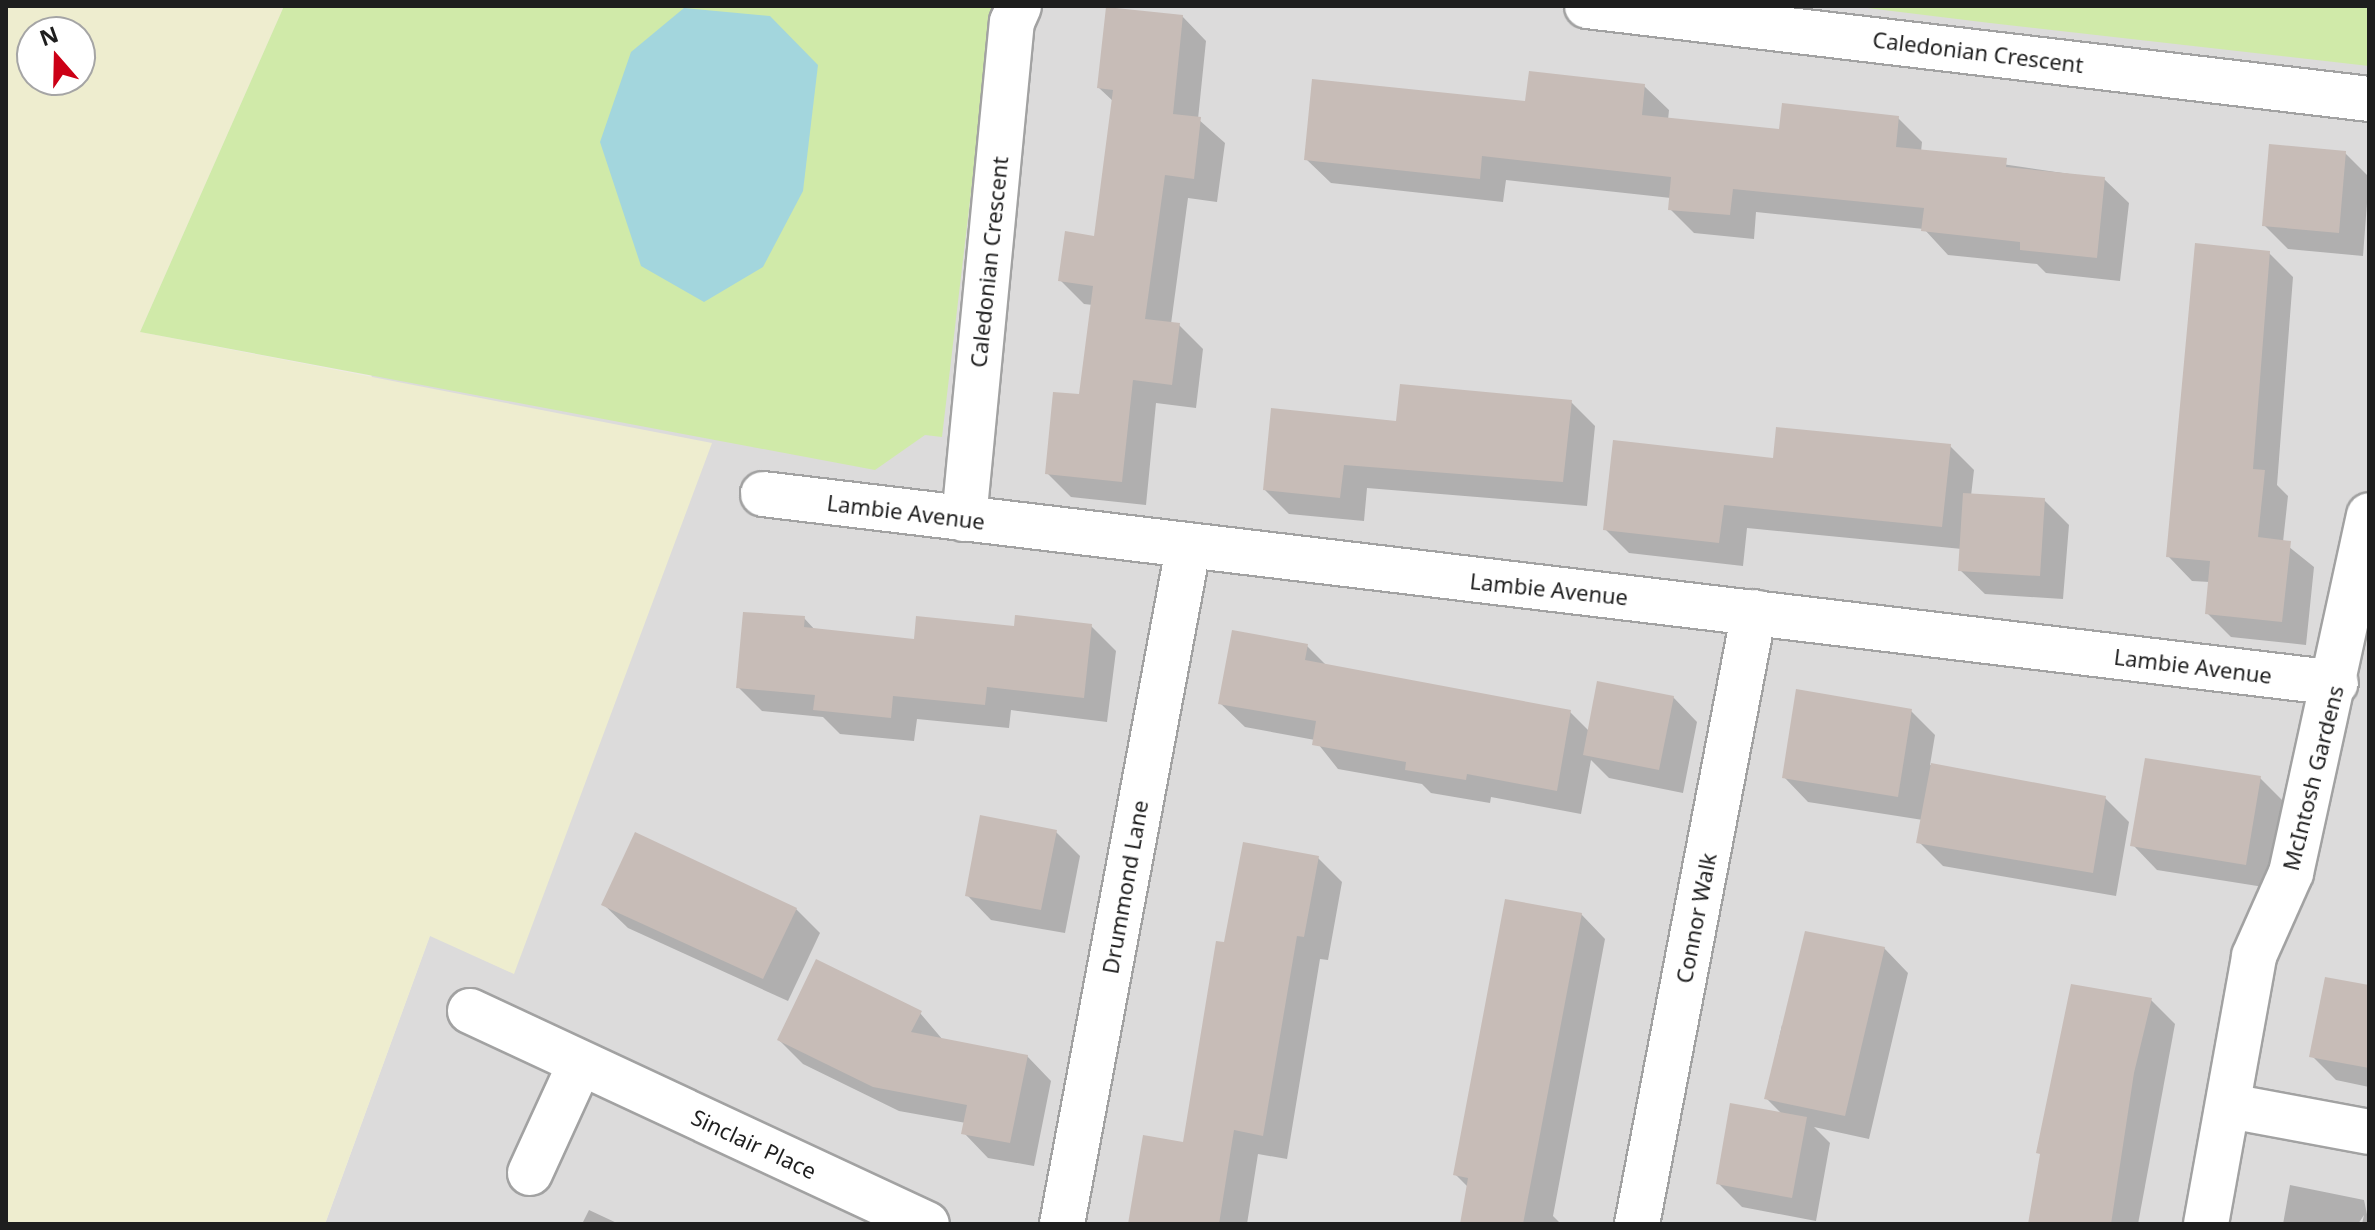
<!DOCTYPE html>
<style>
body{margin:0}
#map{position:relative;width:2375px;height:1230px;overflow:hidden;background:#efeae4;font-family:"Noto Sans",sans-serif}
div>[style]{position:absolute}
.residential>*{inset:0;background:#dcdbdb}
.farmland>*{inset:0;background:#eeedcf}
.grass>*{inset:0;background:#d0eaa9}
.water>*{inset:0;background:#a3d6dd}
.shadow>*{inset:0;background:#0003}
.building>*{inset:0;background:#c7bcb7}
.roads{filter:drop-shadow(2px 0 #a2a2a2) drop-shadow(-2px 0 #a2a2a2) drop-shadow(0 2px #a2a2a2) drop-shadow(0 -2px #a2a2a2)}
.minor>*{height:44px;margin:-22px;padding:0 22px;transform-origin:22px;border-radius:22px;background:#fff}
span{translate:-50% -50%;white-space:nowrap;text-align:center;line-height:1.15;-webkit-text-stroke:7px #fff;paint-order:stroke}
.street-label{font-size:22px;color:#1e1e1e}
.frame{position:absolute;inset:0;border:8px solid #1e1e1e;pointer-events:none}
.north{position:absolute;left:16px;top:16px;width:80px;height:80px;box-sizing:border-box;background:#fff;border:2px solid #a5a5a5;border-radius:50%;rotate:340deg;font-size:22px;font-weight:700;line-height:32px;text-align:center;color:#1e1e1e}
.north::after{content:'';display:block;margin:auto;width:28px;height:36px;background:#cc0016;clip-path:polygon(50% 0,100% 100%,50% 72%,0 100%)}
</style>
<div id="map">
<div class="residential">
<i style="clip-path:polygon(284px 6px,2369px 6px,2369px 1224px,325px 1224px,430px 935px,513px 973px)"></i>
</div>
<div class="farmland">
<i style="clip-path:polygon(evenodd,6px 6px,284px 6px,140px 332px,712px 443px,514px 974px,430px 936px,325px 1224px,6px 1224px,6px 6px,32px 32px,80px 32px,80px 80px,32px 80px,32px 32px)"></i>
</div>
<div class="grass">
<i style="clip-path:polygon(284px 6px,993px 6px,942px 437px,925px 435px,875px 470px,140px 332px)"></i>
<i style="clip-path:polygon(1851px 6px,2369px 6px,2369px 66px,1990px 23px)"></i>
</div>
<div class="water">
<i style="clip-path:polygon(684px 8px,770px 16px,818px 65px,803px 191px,763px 267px,704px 302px,641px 266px,600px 142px,631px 52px)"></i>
</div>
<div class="shadow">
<i style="clip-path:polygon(1182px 16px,1206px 41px,1198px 119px,1225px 143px,1217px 202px,1188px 198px,1171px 324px,1179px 325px,1203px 349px,1196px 408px,1156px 403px,1146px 505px,1071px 497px,1047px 473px,1081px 397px,1093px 305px,1084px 304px,1060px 280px,1096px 238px,1114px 102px,1099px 88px)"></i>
<i style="clip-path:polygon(1644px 86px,1669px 110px,1668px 120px,1781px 131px,1898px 118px,1922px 142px,1921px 152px,2104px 179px,2129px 203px,2120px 281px,2046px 273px,2037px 264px,1948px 255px,1924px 229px,1756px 212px,1754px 239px,1694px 233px,1670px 209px,1671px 198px,1506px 180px,1503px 202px,1331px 183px,1306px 159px,1527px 103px)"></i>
<i style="clip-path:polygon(2345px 153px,2369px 177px,2363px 256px,2288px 249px,2264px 225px)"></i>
<i style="clip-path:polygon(2269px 253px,2293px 277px,2277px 485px,2288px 496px,2283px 542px,2314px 567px,2306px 645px,2231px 637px,2207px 613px,2210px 582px,2192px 581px,2168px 556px)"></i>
<i style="clip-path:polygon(1571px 402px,1595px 426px,1587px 506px,1367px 488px,1364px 521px,1289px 514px,1265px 490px,1397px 423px)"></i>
<i style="clip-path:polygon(1950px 446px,1974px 470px,1971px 496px,2044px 500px,2069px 525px,2063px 599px,1985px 594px,1960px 570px,1962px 549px,1747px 528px,1743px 566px,1629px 553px,1605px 529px,1775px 460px)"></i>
<i style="clip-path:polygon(804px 618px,816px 631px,916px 641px,1016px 628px,1091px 626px,1116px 651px,1107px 722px,1011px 710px,1009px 728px,917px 719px,914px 741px,840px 734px,823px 717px,762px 711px,738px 687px)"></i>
<i style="clip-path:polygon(1307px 646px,1328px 667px,1570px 712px,1589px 731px,1673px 697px,1697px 722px,1683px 793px,1609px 778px,1591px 760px,1581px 814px,1491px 797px,1490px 803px,1431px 793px,1422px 784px,1338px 769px,1315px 740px,1245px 727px,1220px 703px)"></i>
<i style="clip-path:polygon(1911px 711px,1935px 735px,1930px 765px,2105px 798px,2129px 822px,2116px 896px,1943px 866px,1919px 842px,1923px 820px,1808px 802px,1784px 777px)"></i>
<i style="clip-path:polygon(2260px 778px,2284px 802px,2270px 888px,2157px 870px,2133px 845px)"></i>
<i style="clip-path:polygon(1056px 832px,1080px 856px,1065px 933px,991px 920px,967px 895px)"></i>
<i style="clip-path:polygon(1318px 858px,1342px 882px,1328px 960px,1320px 959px,1287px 1159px,1258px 1154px,1247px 1224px,1130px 1224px,1185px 1144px,1225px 944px)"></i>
<i style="clip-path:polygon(603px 904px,796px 909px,820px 933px,788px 1001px,628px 928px)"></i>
<i style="clip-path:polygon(1581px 914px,1605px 939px,1553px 1216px,1561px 1224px,1462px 1224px,1469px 1188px,1455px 1174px)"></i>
<i style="clip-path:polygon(1884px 948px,1908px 973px,1869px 1139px,1814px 1127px,1830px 1143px,1816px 1221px,1742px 1207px,1718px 1183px,1783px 1115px,1766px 1098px,1782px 1025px,1787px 1026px)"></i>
<i style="clip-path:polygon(2369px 987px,2369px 1087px,2336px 1080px,2312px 1056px)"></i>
<i style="clip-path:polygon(2151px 1000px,2175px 1024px,2138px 1224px,2030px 1224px)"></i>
<i style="clip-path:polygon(920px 1013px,943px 1040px,1027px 1056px,1051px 1081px,1034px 1166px,988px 1158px,964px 1133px,966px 1123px,899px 1111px,803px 1064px,779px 1040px)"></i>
<i style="clip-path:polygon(2290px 1185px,2364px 1200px,2369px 1224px,2362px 1224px,2364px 1215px,2358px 1224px,2283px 1224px)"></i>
<i style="clip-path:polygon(589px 1210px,619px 1224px,582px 1224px)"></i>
</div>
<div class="building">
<i style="clip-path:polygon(1106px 7px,1183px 15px,1173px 114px,1201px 117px,1194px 179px,1165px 175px,1145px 319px,1180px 323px,1172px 385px,1133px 380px,1122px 482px,1045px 474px,1053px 392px,1079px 394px,1093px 286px,1058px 281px,1065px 231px,1094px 236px,1113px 90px,1097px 88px)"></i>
<i style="clip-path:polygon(1529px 71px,1645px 84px,1642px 115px,1779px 129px,1782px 103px,1899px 116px,1896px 147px,2007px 158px,2006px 167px,2105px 177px,2097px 258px,2020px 250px,2020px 242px,1921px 231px,1924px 208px,1733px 189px,1730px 215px,1668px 210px,1671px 177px,1482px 156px,1480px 179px,1304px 160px,1312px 79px,1525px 101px)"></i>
<i style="clip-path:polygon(2269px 144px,2346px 151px,2339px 233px,2262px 226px)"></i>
<i style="clip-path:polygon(2195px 243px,2270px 251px,2253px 469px,2265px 470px,2258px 537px,2291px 541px,2282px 622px,2205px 614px,2210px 561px,2166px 557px)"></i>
<i style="clip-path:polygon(1400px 384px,1572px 400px,1563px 482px,1344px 465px,1340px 498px,1263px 490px,1271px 408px,1396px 421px)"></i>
<i style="clip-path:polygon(1776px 427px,1951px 444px,1942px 527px,1724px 505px,1719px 543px,1603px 530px,1613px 440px,1773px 458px)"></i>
<i style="clip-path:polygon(1963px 493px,2045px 498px,2040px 576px,1958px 571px)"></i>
<i style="clip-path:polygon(743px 612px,805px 616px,804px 627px,914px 639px,916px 616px,1014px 626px,1015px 615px,1092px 624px,1084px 698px,987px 687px,985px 705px,893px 696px,891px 718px,813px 710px,815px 695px,736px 688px)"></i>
<i style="clip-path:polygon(1232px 630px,1308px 644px,1305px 660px,1571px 710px,1557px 791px,1467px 774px,1466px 780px,1405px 770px,1406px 762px,1312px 745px,1316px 721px,1218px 704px)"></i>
<i style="clip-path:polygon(1597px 681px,1674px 696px,1659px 770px,1583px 755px)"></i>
<i style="clip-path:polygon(1796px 689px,1912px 709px,1898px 797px,1782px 778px)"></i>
<i style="clip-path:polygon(2145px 758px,2261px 776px,2246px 865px,2130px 846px)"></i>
<i style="clip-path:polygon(1931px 763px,2106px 796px,2093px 873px,1916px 843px)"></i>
<i style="clip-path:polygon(980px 815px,1057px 830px,1041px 910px,965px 896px)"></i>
<i style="clip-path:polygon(635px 832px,797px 908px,763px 979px,601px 905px)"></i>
<i style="clip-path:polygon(1243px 842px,1319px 856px,1304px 937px,1297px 936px,1263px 1136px,1234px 1130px,1219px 1224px,1128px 1224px,1143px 1135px,1183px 1142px,1216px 941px,1224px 942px)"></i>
<i style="clip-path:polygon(1505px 899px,1582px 913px,1523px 1224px,1460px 1224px,1468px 1178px,1453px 1175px)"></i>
<i style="clip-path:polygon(1805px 931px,1885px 947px,1845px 1116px,1764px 1099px)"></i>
<i style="clip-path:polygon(816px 959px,922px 1011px,911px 1032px,1028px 1055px,1010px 1143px,961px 1134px,967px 1105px,873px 1087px,777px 1040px)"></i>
<i style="clip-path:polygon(2325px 977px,2369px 985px,2369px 1068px,2309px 1057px)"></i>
<i style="clip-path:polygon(2071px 984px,2152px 998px,2134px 1073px,2111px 1224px,2028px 1224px,2040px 1154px,2036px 1153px)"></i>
<i style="clip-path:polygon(1730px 1103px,1807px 1117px,1792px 1198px,1716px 1184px)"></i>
</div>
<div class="roads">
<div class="minor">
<i style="left:1587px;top:6px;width:788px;rotate:6.78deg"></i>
<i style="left:763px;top:494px;width:1584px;rotate:6.85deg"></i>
<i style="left:964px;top:519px;width:499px;rotate:-84.5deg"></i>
<i style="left:1012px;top:22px;width:17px;rotate:-66deg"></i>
<i style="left:470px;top:1011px;width:504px;rotate:24.99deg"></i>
<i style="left:2229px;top:1106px;width:142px;rotate:10.5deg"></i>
<i style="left:530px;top:1173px;width:120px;rotate:-65.4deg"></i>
<i style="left:1062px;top:1224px;width:687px;rotate:-79.43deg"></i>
<i style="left:1637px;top:1224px;width:623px;rotate:-79.18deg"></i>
<i style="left:2206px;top:1224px;width:272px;rotate:-79.8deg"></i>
<i style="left:2254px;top:956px;width:91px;rotate:-66deg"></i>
<i style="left:2291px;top:873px;width:366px;rotate:-77.7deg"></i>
</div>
</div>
<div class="street-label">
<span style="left:1978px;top:52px;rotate:7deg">Caledonian Crescent</span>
<span style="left:989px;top:262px;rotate:-84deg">Caledonian Crescent</span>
<span style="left:906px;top:512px;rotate:7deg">Lambie Avenue</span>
<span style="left:1549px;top:589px;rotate:6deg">Lambie Avenue</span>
<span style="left:2193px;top:666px;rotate:7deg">Lambie Avenue</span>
<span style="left:2313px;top:778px;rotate:-76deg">McIntosh Gardens</span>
<span style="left:1125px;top:887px;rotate:-80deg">Drummond Lane</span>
<span style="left:1696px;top:918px;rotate:-79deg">Connor Walk</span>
<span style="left:754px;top:1144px;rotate:25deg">Sinclair Place</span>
</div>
<div class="frame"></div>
<div class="north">N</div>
</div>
